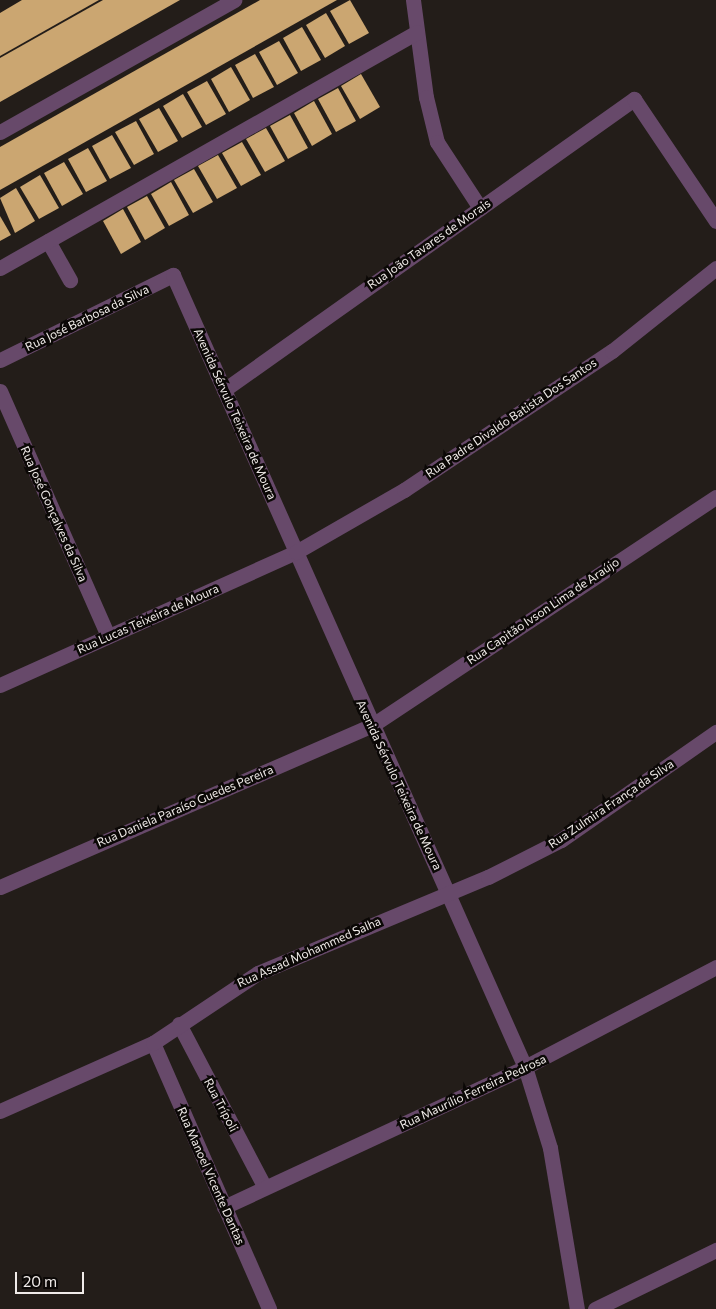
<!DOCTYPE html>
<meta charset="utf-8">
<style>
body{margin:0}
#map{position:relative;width:716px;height:1309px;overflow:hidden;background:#231d19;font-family:Commissioner,sans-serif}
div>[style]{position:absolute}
.building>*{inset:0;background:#cba671}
.street>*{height:15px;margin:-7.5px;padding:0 7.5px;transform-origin:7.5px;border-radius:7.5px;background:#67496a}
span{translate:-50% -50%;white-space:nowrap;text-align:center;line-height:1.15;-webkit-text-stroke:5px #0b0806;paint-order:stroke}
.street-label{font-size:12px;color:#f0ebe9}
.scale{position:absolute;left:15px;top:1272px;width:69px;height:22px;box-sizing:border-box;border:2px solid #f0ebe9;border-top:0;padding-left:6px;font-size:15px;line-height:18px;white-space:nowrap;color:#f0ebe9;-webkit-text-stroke:4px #0b0806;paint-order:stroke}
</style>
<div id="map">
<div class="building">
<i style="clip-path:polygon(22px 0,99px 0,0 56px,0 13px)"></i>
<i style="clip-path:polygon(103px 0,180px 0,0 102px,0 58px)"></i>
<i style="clip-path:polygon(260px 0,337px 0,0 190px,0 147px)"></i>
<i style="clip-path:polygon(350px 0,369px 33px,349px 44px,330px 11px)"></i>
<i style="clip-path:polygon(326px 13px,345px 46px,325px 58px,306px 25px)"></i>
<i style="clip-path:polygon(302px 27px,321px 60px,301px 71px,283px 38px)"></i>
<i style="clip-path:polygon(279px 41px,298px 73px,277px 85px,259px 52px)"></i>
<i style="clip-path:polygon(255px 54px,274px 87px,253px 98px,235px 65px)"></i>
<i style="clip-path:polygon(231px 67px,250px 100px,229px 112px,211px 79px)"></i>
<i style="clip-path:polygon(361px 74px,380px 107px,360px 119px,341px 86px)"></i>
<i style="clip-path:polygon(207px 81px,226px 114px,206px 125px,187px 92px)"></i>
<i style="clip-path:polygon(338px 88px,356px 121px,336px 132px,318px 99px)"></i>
<i style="clip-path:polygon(183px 94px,202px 127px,182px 138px,163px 106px)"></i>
<i style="clip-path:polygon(314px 101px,332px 134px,312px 146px,294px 113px)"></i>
<i style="clip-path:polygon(159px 108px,178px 141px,158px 152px,139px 119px)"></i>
<i style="clip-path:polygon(290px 115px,308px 148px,288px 159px,270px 126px)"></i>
<i style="clip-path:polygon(136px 121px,154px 154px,134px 165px,115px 132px)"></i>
<i style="clip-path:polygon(266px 128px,285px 161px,265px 172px,246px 139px)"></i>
<i style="clip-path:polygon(112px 135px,131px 168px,110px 179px,92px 146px)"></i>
<i style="clip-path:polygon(242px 142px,261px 175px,241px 186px,222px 153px)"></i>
<i style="clip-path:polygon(88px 148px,107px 181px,86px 192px,68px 159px)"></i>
<i style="clip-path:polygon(218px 155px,237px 188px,217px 199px,198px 166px)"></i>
<i style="clip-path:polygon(64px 162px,83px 194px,62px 206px,44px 173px)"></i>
<i style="clip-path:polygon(194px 169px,213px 202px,193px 213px,174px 180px)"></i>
<i style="clip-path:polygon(40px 175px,59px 208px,39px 219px,20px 187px)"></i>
<i style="clip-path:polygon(171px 182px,189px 215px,169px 226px,151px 194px)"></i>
<i style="clip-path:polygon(16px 188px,35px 221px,15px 233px,0 198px)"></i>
<i style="clip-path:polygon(147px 196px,165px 228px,145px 240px,127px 207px)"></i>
<i style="clip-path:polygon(123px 209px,141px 242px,121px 254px,103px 221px)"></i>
<i style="clip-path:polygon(0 216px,11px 235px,0 241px)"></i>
</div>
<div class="street">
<i style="left:413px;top:0;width:98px;rotate:82.4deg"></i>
<i style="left:426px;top:97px;width:46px;rotate:76.3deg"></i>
<i style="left:437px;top:142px;width:79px;rotate:56.9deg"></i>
<i style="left:0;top:132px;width:269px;rotate:-29.4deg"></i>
<i style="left:48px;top:241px;width:45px;rotate:60.6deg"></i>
<i style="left:0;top:268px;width:479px;rotate:-29.5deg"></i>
<i style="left:0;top:360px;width:193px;rotate:-26.2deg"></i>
<i style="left:173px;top:275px;width:867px;rotate:66.04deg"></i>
<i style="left:525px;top:1067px;width:85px;rotate:72.8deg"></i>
<i style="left:550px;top:1148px;width:163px;rotate:80.5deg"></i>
<i style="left:224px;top:390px;width:503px;rotate:-35.37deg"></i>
<i style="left:634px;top:99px;width:147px;rotate:56.1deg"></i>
<i style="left:0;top:391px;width:268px;rotate:66.2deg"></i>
<i style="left:0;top:685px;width:325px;rotate:-24.2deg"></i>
<i style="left:296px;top:552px;width:125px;rotate:-29.9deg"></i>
<i style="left:404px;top:490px;width:250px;rotate:-33.8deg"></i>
<i style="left:612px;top:351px;width:133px;rotate:-38.6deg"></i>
<i style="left:0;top:887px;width:404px;rotate:-23.5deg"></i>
<i style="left:371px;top:726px;width:414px;rotate:-33.6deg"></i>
<i style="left:179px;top:1024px;width:183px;rotate:62.3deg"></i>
<i style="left:153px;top:1043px;width:290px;rotate:66.4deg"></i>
<i style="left:0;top:1111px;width:167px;rotate:-24deg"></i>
<i style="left:153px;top:1043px;width:126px;rotate:-33.7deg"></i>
<i style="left:258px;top:973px;width:249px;rotate:-22.7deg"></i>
<i style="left:488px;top:877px;width:82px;rotate:-26.9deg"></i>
<i style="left:561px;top:840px;width:189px;rotate:-34.9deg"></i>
<i style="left:224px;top:1207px;width:332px;rotate:-24.9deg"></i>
<i style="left:525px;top:1067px;width:216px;rotate:-27.6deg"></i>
<i style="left:595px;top:1309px;width:135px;rotate:-26deg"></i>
</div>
<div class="street-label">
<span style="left:429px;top:244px;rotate:-35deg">Rua João Tavares de Morais</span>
<span style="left:87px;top:318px;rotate:-26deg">Rua José Barbosa da Silva</span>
<span style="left:235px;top:414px;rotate:66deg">Avenida Sérvulo Teixeira de Moura</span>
<span style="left:511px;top:418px;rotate:-34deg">Rua Padre Divaldo Batista Dos Santos</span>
<span style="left:54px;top:514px;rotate:66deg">Rua José Gonçalves da Silva</span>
<span style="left:543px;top:611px;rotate:-34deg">Rua Capitão Ivson Lima de Araújo</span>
<span style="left:148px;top:619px;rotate:-24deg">Rua Lucas Teixeira de Moura</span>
<span style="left:399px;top:785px;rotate:65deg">Avenida Sérvulo Teixeira de Moura</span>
<span style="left:611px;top:804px;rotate:-34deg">Rua Zulmira França da Silva</span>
<span style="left:185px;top:806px;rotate:-23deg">Rua Daniela Paraíso Guedes Pereira</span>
<span style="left:309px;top:952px;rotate:-24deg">Rua Assad Mohammed Salha</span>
<span style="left:473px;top:1092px;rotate:-25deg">Rua Maurílio Ferreira Pedrosa</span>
<span style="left:221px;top:1105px;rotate:62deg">Rua Trípoli</span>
<span style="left:211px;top:1176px;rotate:66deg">Rua Manoel Vicente Dantas</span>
</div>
<div class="scale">20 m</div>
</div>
